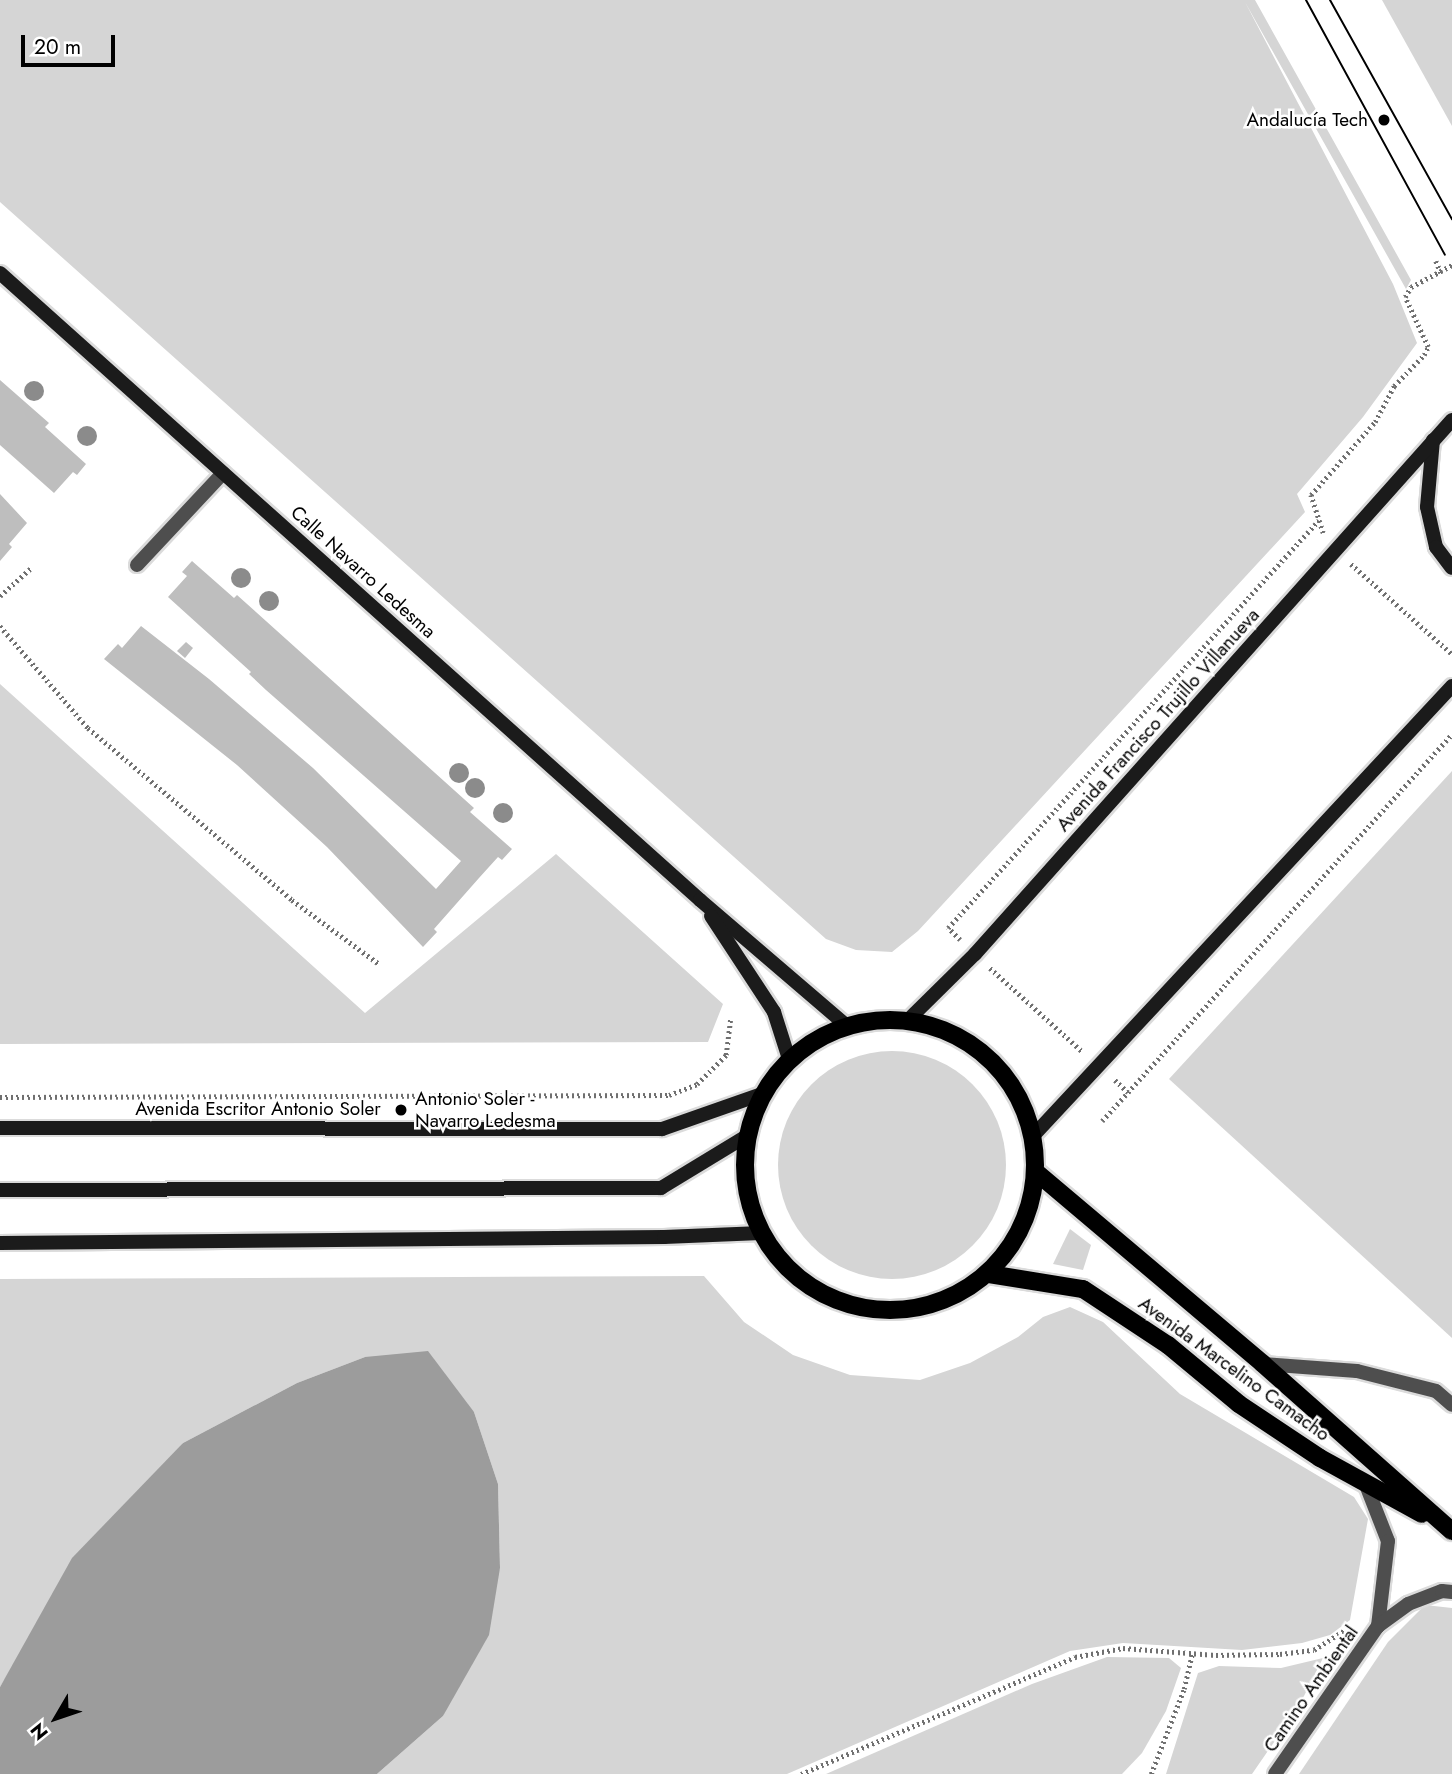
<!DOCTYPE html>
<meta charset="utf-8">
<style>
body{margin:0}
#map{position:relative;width:1452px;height:1774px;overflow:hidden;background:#fff;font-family:Jost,sans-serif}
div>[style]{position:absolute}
.green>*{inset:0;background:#d5d5d5}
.round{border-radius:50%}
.water>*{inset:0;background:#9c9c9c}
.building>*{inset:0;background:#bebebe}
.path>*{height:4.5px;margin-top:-2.25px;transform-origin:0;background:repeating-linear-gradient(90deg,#707070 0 2px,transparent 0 5.5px)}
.roads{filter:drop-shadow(2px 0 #dbdbdb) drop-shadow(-2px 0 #dbdbdb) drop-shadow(0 2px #dbdbdb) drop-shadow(0 -2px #dbdbdb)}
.lane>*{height:14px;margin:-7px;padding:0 7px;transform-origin:7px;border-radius:7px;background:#4e4e4e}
.street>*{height:14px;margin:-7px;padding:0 7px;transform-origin:7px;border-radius:7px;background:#4e4e4e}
.secondary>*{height:14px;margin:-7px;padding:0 7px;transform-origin:7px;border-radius:7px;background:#1b1b1b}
.primary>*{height:18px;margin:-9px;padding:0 9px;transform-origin:9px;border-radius:9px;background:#000}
.primary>.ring{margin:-9px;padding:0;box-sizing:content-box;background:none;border:18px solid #000;border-radius:50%}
.tram>*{height:2px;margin:-1px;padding:0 1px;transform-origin:1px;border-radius:1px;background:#000}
.trees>*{width:20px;height:20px;margin:-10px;border-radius:50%;background:#8b8b8b}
.dots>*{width:19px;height:19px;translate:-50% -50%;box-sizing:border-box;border:4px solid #fff;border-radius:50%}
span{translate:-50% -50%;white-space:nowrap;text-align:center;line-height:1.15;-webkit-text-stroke:5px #fff;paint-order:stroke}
.poi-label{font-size:19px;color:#000}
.right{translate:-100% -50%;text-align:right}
.left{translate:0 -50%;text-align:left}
.street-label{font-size:19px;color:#000}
.north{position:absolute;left:21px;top:1683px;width:70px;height:70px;-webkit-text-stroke:5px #fff;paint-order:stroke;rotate:231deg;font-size:19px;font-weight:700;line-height:28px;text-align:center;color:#000}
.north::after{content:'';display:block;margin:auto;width:24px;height:32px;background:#000;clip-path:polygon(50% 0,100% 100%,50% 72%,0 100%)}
.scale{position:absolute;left:21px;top:35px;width:94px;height:32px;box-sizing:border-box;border:4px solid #000;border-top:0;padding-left:9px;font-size:21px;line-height:24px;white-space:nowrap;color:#000;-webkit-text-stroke:5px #fff;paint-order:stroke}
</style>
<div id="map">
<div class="green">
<i style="clip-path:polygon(0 0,1255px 0,1411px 280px,1406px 289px,1245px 2px,1393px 284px,1417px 343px,1363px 417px,1297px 494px,1305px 512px,918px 931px,892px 952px,856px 950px,826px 939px,0 202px)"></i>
<i style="clip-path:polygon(1382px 0,1452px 0,1452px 126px)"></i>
<i style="clip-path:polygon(0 684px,365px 1013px,556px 854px,723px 1004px,708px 1042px,0 1044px)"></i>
<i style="clip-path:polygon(1452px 771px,1452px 1338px,1169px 1079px)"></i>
<i class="round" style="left:778px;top:1051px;width:228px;height:228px"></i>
<i style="clip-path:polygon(1070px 1229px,1091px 1245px,1083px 1270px,1053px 1264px)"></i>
<i style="clip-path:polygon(704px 1276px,744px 1322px,793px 1355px,850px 1375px,920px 1380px,970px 1363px,1018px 1337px,1043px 1317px,1070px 1307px,1103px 1322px,1180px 1394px,1354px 1497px,1368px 1519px,1350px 1620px,1330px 1635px,1302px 1643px,1242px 1650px,1123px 1643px,1070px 1651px,787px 1774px,377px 1774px,443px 1716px,500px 1568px,498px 1484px,474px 1412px,365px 1357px,297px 1383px,183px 1443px,13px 1666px,0 1687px,0 1279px)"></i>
<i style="clip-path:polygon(1425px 1605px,1452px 1608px,1452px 1774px,1299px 1774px,1388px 1642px)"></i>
<i style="clip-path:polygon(1107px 1657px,1169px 1658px,1181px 1668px,1166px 1711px,1142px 1753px,1122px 1774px,826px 1774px,1032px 1684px)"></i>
<i style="clip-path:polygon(1323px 1658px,1299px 1706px,1252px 1774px,1166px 1774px,1198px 1673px,1219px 1666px,1281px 1668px)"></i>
</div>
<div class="water">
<i style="clip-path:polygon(428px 1351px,474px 1412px,498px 1484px,500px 1568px,489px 1635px,443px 1716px,377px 1774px,0 1774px,0 1687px,72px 1558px,183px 1443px,297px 1383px,365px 1357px)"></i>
</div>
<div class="building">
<i style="clip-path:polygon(0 380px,49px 423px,45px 427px,86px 464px,77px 475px,73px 472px,54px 493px,0 445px)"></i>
<i style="clip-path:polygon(0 494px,27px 523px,9px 544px,12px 547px,0 561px)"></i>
<i style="clip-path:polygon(192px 561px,234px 598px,237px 595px,474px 808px,470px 812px,512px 849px,502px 860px,498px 857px,479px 878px,434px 929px,437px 932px,423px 947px,327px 847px,237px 765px,104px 659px,118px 644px,122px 648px,141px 626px,209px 679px,313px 768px,436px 889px,461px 861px,266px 690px,249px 674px,251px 672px,168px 597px,187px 576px,182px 572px)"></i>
<i style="clip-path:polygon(186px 642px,193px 648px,185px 658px,177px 651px)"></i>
</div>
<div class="path">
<i style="left:1436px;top:261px;width:13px;rotate:67deg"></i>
<i style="left:1323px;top:533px;width:40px;rotate:-108deg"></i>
<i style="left:1311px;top:495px;width:97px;rotate:-48.8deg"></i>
<i style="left:1375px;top:422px;width:41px;rotate:-62.2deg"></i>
<i style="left:1394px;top:386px;width:43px;rotate:-45.9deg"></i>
<i style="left:1424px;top:355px;width:9px;rotate:-63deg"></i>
<i style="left:1428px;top:347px;width:55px;rotate:-114.7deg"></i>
<i style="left:1405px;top:297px;width:12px;rotate:-59deg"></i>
<i style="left:1411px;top:287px;width:47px;rotate:-28.2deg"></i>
<i style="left:1351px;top:564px;width:135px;rotate:41.7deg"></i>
<i style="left:0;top:596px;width:43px;rotate:-42.2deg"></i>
<i style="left:0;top:626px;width:135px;rotate:49.2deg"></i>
<i style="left:88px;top:728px;width:267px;rotate:40.1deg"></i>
<i style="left:292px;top:900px;width:108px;rotate:36.3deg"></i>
<i style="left:960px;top:940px;width:17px;rotate:-135deg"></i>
<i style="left:948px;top:928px;width:551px;rotate:-47.72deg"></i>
<i style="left:990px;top:968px;width:124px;rotate:42.1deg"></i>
<i style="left:1115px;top:1080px;width:18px;rotate:43deg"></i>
<i style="left:0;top:1097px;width:669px;rotate:-0.17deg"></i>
<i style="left:669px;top:1095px;width:30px;rotate:-21deg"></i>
<i style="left:697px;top:1084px;width:41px;rotate:-45deg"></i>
<i style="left:726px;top:1055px;width:38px;rotate:-83deg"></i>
<i style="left:1102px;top:1121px;width:522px;rotate:-47.87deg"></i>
<i style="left:801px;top:1774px;width:298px;rotate:-23.1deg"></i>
<i style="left:1075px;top:1657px;width:49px;rotate:-10.6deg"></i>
<i style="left:1123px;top:1648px;width:93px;rotate:4.3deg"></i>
<i style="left:1216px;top:1655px;width:64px;rotate:-0.9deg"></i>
<i style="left:1280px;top:1654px;width:34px;rotate:-7deg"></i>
<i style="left:1314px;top:1650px;width:38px;rotate:-33deg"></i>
<i style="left:1151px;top:1774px;width:91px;rotate:-68.8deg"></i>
<i style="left:1184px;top:1689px;width:37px;rotate:-77deg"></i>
</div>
<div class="roads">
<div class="lane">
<i style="left:137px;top:565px;width:126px;rotate:-46.9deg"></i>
</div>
<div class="street">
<i style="left:1263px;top:1364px;width:94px;rotate:4.3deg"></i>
<i style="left:1357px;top:1371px;width:81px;rotate:14.2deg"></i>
<i style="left:1436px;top:1391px;width:21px;rotate:41deg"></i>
<i style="left:1366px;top:1485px;width:60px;rotate:68.6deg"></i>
<i style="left:1388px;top:1541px;width:86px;rotate:96.7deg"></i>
<i style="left:1275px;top:1774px;width:180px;rotate:-55.2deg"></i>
<i style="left:1378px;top:1626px;width:37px;rotate:-36deg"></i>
<i style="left:1408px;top:1604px;width:36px;rotate:-21deg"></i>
<i style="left:1442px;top:1591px;width:10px;rotate:6deg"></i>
</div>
<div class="secondary">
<i style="left:0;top:273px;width:940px;rotate:41.85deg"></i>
<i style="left:700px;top:900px;width:194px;rotate:40.6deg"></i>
<i style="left:1433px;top:440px;width:67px;rotate:95.1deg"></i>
<i style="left:1427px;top:507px;width:41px;rotate:77.3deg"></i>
<i style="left:1436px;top:547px;width:26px;rotate:53deg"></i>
<i style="left:711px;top:916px;width:115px;rotate:56.7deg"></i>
<i style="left:774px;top:1012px;width:49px;rotate:72.3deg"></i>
<i style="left:907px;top:1021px;width:95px;rotate:-44.6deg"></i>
<i style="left:975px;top:954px;width:716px;rotate:-48.23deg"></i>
<i style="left:0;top:1128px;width:662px;rotate:0.09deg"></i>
<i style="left:662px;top:1129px;width:106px;rotate:-19.3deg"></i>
<i style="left:1033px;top:1136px;width:615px;rotate:-47.04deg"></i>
<i style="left:0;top:1190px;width:661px;rotate:-0.17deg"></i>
<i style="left:661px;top:1188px;width:102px;rotate:-31.3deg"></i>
<i style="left:0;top:1243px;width:664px;rotate:-0.52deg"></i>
<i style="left:664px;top:1237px;width:97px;rotate:-2.4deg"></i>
</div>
<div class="primary">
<i class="ring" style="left:745px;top:1020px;width:272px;height:272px"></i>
<i style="left:1036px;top:1172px;width:297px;rotate:40.2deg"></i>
<i style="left:1263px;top:1364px;width:252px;rotate:41.5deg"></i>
<i style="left:989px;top:1274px;width:95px;rotate:9.1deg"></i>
<i style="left:1083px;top:1289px;width:102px;rotate:33.4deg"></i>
<i style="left:1168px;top:1345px;width:92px;rotate:39.7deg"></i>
<i style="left:1239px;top:1404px;width:97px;rotate:33.7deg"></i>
<i style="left:1320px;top:1458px;width:116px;rotate:28.8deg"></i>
</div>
</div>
<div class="tram">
<i style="left:1306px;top:0;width:290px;rotate:61.4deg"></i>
<i style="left:1330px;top:0;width:251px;rotate:60.9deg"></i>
</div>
<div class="trees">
<i style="left:34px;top:391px"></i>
<i style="left:87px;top:436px"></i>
<i style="left:241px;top:578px"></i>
<i style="left:269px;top:601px"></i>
<i style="left:459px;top:773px"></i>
<i style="left:475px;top:788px"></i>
<i style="left:503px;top:813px"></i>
</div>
<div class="dots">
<i style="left:1384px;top:120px;background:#000"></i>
<i style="left:401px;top:1110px;background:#000"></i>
</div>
<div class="poi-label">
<span class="right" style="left:1368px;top:120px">Andalucía Tech</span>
<span class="left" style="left:415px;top:1110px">Antonio Soler -<br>Navarro Ledesma</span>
</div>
<div class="street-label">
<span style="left:363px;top:572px;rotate:42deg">Calle Navarro Ledesma</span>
<span style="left:1158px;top:720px;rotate:-48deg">Avenida Francisco Trujillo Villanueva</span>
<span style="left:258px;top:1109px">Avenida Escritor Antonio Soler</span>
<span style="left:1234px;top:1369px;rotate:36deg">Avenida Marcelino Camacho</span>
<span style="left:1311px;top:1689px;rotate:-55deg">Camino Ambiental</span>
</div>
<div class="north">N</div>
<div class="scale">20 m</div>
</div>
